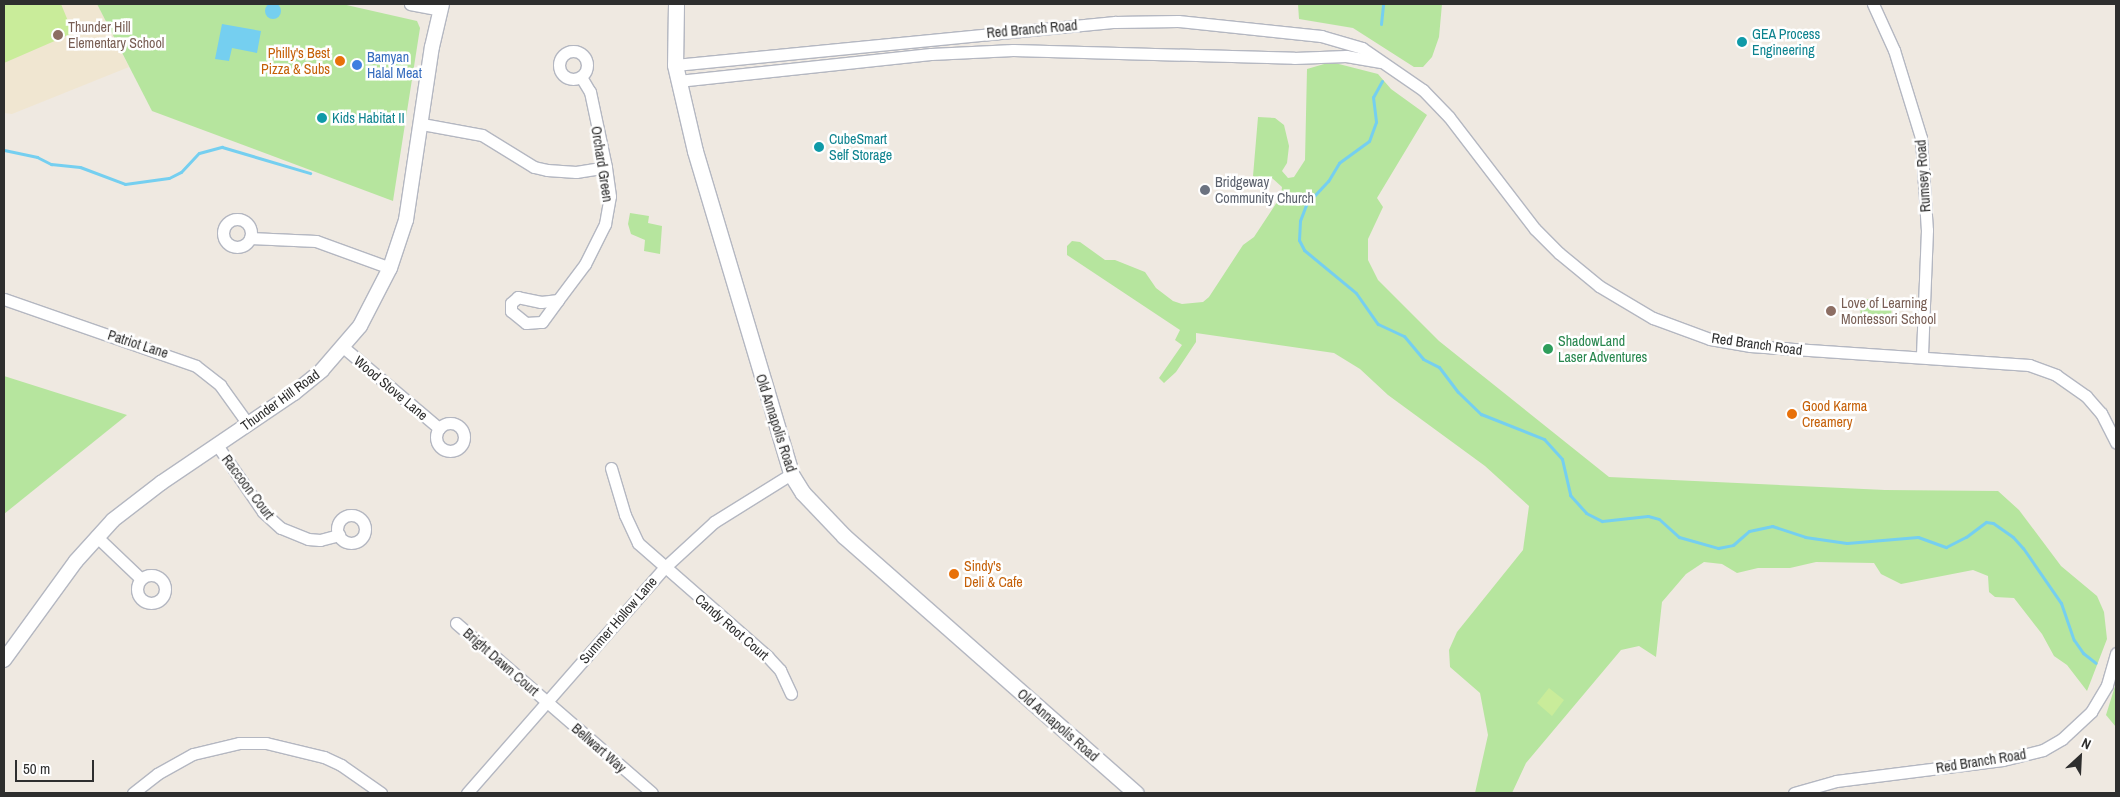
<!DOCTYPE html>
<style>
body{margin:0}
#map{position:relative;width:2120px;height:797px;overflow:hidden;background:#efe9e1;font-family:"Archivo Narrow",sans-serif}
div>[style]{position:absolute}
.education>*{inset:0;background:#f0e6d1}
.green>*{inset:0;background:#b6e59e}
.pitch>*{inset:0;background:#c9ec9a}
.water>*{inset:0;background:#75cff0}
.round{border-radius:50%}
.stream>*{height:3px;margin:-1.5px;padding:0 1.5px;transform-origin:1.5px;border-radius:1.5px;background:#75cff0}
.roads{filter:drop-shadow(1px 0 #b4b7c1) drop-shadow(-1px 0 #b4b7c1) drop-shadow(0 1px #b4b7c1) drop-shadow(0 -1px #b4b7c1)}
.minor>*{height:11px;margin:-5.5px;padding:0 5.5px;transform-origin:5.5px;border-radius:5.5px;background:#fff}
.minor>.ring{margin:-5.5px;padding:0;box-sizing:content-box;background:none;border:11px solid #fff;border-radius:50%}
.tertiary>*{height:14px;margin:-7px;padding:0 7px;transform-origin:7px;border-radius:7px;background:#fff}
.secondary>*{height:15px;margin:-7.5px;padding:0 7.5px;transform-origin:7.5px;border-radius:7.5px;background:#fff}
.dots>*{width:14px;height:14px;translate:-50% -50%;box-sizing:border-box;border:2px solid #fff;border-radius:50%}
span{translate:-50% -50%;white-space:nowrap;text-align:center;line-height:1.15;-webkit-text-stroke:5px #fff;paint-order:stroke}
.education-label{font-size:14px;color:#785e54}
.left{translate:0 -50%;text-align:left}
.street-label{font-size:14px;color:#2e2e2e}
.culture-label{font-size:14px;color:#0d838f}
.food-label{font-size:14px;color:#c56008}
.right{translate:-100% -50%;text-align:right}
.shop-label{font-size:14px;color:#366cbe}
.worship-label{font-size:14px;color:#5b616d}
.leisure-label{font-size:14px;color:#27864d}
.frame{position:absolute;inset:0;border:5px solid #2e2e2e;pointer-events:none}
.north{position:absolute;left:2055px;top:732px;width:50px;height:50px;-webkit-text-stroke:4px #fff;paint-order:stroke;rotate:25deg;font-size:14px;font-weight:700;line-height:20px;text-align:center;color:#2e2e2e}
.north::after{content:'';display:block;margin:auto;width:18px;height:22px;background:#2e2e2e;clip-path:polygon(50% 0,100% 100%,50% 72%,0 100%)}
.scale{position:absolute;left:15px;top:760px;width:79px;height:22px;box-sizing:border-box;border:2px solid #2e2e2e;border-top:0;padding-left:6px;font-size:15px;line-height:18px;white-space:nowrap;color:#2e2e2e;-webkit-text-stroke:4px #fff;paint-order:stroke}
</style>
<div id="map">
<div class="education">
<i style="clip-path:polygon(4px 4px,97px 4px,129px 67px,12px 114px,4px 113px)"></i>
</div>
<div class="green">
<i style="clip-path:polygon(97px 4px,342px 4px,417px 21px,420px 28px,393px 201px,152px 111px)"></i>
<i style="clip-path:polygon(1298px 4px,1442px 4px,1439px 37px,1432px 57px,1423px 67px,1414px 67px,1353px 28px,1299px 19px)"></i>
<i style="clip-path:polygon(1331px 62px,1378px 74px,1391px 89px,1427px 115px,1377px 198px,1383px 207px,1368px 239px,1368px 260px,1378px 280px,1439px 341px,1609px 477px,1885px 490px,1998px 491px,2019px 510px,2061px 566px,2097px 596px,2104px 612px,2107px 639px,2087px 691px,2067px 665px,2054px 656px,2042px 634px,2014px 598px,1995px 597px,1989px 592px,1988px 576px,1973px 570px,1901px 584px,1881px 574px,1874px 563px,1816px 562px,1790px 568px,1758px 568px,1737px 573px,1722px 564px,1704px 562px,1686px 574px,1662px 602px,1656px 657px,1639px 646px,1621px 650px,1526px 763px,1512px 793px,1475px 793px,1488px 735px,1480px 693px,1450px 667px,1449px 650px,1457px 632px,1523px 550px,1529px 506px,1485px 466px,1388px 395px,1360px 369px,1334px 353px,1196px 333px,1196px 342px,1176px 372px,1164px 383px,1159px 378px,1182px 345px,1175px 340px,1180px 330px,1067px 255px,1067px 246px,1072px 241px,1080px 242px,1105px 260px,1115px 260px,1145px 272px,1156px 288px,1173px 301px,1182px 304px,1203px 302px,1209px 297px,1243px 245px,1254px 237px,1281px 196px,1282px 187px,1272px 178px,1258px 180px,1253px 176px,1258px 117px,1275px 118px,1284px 125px,1289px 146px,1287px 163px,1282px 171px,1288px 178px,1294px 177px,1305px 160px,1307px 69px)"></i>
<i style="clip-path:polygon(630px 213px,649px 216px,648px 223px,662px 226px,660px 254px,644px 251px,645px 240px,631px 234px,628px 224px)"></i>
<i style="clip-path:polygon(1861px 299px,1892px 300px,1891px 323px,1860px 322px)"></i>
<i style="clip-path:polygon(4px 376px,127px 415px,4px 514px)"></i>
<i style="clip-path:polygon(2116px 683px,2116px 727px,2106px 715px)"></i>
</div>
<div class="pitch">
<i style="clip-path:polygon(4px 4px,61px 4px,73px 33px,4px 63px)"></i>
<i style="clip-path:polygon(1549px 688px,1564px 700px,1552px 716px,1537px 703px)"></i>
</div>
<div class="water">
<i class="round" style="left:265px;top:3px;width:16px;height:16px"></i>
<i style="clip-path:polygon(222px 24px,261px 31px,257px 53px,232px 48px,229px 61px,215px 59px)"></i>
</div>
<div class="stream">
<i style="left:1381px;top:24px;width:20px;rotate:-84deg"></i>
<i style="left:1382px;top:81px;width:18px;rotate:119deg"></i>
<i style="left:1373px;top:97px;width:25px;rotate:83deg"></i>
<i style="left:1376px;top:122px;width:20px;rotate:110deg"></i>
<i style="left:1369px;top:141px;width:37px;rotate:144deg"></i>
<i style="left:1339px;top:163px;width:21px;rotate:121deg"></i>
<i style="left:1328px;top:181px;width:33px;rotate:133deg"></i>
<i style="left:1306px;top:205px;width:17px;rotate:111deg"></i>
<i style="left:1300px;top:221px;width:19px;rotate:93deg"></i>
<i style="left:1299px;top:240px;width:11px;rotate:63deg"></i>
<i style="left:1304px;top:250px;width:67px;rotate:39.6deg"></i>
<i style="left:1356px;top:293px;width:38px;rotate:55deg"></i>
<i style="left:1378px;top:324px;width:29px;rotate:25deg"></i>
<i style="left:1404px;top:336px;width:30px;rotate:50deg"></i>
<i style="left:1423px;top:359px;width:18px;rotate:27deg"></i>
<i style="left:1439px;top:367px;width:31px;rotate:53deg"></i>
<i style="left:1458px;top:392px;width:32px;rotate:44deg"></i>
<i style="left:1481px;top:414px;width:68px;rotate:21.6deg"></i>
<i style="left:1544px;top:439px;width:27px;rotate:48deg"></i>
<i style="left:1562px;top:459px;width:37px;rotate:77deg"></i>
<i style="left:1570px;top:495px;width:24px;rotate:48deg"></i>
<i style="left:1586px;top:513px;width:18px;rotate:27deg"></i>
<i style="left:1602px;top:521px;width:46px;rotate:-6.2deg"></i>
<i style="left:1648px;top:516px;width:11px;rotate:15deg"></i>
<i style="left:1659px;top:519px;width:27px;rotate:42deg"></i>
<i style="left:1679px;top:537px;width:41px;rotate:15.8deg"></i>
<i style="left:1718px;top:548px;width:15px;rotate:-11deg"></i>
<i style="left:1733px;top:545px;width:21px;rotate:-41deg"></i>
<i style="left:1749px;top:531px;width:24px;rotate:-12deg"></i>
<i style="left:1772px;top:526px;width:35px;rotate:18deg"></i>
<i style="left:1805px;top:537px;width:42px;rotate:8.1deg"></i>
<i style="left:1847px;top:543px;width:71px;rotate:-4.8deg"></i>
<i style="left:1918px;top:537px;width:30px;rotate:20deg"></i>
<i style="left:1946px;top:547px;width:22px;rotate:-27deg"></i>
<i style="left:1966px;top:537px;width:25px;rotate:-37deg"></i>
<i style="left:1986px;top:522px;width:7px;rotate:8deg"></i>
<i style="left:1993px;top:523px;width:24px;rotate:35deg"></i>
<i style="left:2013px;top:537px;width:15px;rotate:48deg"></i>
<i style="left:2023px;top:548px;width:67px;rotate:55.4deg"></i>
<i style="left:2061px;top:603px;width:39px;rotate:71deg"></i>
<i style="left:2074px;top:640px;width:16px;rotate:55deg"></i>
<i style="left:2083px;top:653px;width:16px;rotate:38deg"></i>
<i style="left:4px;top:150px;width:34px;rotate:12deg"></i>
<i style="left:37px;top:157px;width:16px;rotate:27deg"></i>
<i style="left:51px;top:164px;width:29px;rotate:6deg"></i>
<i style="left:80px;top:167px;width:48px;rotate:20.7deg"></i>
<i style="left:125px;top:184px;width:44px;rotate:-7.8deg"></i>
<i style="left:169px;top:178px;width:13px;rotate:-27deg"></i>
<i style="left:181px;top:172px;width:26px;rotate:-47deg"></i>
<i style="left:199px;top:153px;width:24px;rotate:-15deg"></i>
<i style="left:222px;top:147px;width:92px;rotate:16.5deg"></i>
</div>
<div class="roads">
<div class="minor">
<i style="left:410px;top:4px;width:31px;rotate:11deg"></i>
<i style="left:1873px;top:4px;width:51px;rotate:65.5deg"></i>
<i style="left:1894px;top:50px;width:92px;rotate:72.9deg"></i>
<i style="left:1921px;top:138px;width:92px;rotate:86.3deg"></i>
<i style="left:1927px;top:230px;width:127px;rotate:92.3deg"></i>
<i class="ring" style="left:559px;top:51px;width:17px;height:17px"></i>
<i style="left:675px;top:65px;width:442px;rotate:-5.6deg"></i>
<i style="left:1115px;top:22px;width:63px;rotate:-0.9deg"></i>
<i style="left:1178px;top:21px;width:144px;rotate:6deg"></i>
<i style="left:1321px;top:36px;width:43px;rotate:16.3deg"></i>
<i style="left:1362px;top:48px;width:74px;rotate:34.5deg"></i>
<i style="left:1423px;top:90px;width:37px;rotate:46deg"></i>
<i style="left:1449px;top:117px;width:141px;rotate:52.5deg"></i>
<i style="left:1535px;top:229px;width:34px;rotate:45deg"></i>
<i style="left:1559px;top:253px;width:52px;rotate:39.5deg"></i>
<i style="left:1599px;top:286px;width:63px;rotate:30.7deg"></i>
<i style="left:1653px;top:318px;width:61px;rotate:20.2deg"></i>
<i style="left:1710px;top:339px;width:41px;rotate:9.9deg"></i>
<i style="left:1750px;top:346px;width:280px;rotate:3.9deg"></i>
<i style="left:2029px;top:365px;width:29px;rotate:20deg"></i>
<i style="left:2056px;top:375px;width:37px;rotate:35deg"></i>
<i style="left:2086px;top:396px;width:23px;rotate:49deg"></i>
<i style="left:2101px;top:413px;width:33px;rotate:63deg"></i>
<i style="left:678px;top:81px;width:254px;rotate:-6.1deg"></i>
<i style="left:931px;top:54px;width:82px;rotate:-2.8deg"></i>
<i style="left:1013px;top:50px;width:281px;rotate:1.6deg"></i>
<i style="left:1294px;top:58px;width:52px;rotate:-2.2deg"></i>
<i style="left:1346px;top:56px;width:34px;rotate:10deg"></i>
<i style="left:422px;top:124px;width:61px;rotate:10.4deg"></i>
<i style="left:482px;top:135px;width:61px;rotate:31.6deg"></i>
<i style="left:534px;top:167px;width:13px;rotate:13deg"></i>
<i style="left:547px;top:170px;width:29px;rotate:4deg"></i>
<i style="left:576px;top:172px;width:30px;rotate:-9deg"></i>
<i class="ring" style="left:223px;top:219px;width:17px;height:17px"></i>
<i style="left:250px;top:238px;width:66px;rotate:2.6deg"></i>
<i style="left:316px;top:241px;width:79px;rotate:20deg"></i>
<i style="left:4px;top:299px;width:203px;rotate:19.2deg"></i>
<i style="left:196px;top:366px;width:31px;rotate:38deg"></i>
<i style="left:220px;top:385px;width:48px;rotate:54.3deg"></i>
<i style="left:558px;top:300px;width:17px;rotate:173deg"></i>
<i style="left:541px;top:302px;width:24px;rotate:-168deg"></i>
<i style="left:518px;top:297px;width:9px;rotate:139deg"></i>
<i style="left:511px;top:303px;width:8px;rotate:90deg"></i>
<i style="left:511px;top:311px;width:19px;rotate:39deg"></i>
<i style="left:526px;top:323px;width:16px;rotate:-4deg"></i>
<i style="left:542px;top:322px;width:27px;rotate:-54deg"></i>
<i style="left:558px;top:300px;width:45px;rotate:-53.1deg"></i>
<i style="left:585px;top:264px;width:45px;rotate:-63.4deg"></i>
<i style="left:605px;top:224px;width:28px;rotate:-80deg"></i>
<i style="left:610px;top:196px;width:29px;rotate:-98deg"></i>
<i style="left:606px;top:167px;width:77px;rotate:-102deg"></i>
<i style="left:590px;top:92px;width:17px;rotate:-121deg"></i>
<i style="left:343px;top:347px;width:126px;rotate:40.2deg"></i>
<i class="ring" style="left:436px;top:423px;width:17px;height:17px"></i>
<i style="left:217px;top:445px;width:81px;rotate:55.5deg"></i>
<i style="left:263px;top:512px;width:24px;rotate:42deg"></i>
<i style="left:281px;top:528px;width:29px;rotate:22deg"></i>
<i style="left:308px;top:539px;width:12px;rotate:5deg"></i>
<i style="left:320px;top:540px;width:20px;rotate:-15deg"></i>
<i style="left:611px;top:468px;width:49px;rotate:73.4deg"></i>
<i style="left:625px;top:515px;width:31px;rotate:65deg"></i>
<i style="left:638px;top:543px;width:173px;rotate:41.2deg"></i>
<i style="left:768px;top:657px;width:18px;rotate:47deg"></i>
<i style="left:780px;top:670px;width:26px;rotate:65deg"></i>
<i class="ring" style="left:337px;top:515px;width:17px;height:17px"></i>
<i style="left:96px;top:536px;width:62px;rotate:43.7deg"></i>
<i class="ring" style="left:137px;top:575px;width:17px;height:17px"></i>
<i style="left:456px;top:623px;width:259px;rotate:40.9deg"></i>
<i style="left:133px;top:793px;width:31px;rotate:-38deg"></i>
<i style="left:157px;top:774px;width:41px;rotate:-29.1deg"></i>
<i style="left:193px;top:754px;width:47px;rotate:-13.4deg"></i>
<i style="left:239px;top:743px;width:27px"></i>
<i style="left:266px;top:743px;width:60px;rotate:13.6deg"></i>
<i style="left:324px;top:757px;width:19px;rotate:25deg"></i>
<i style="left:341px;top:765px;width:49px;rotate:35deg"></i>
<i style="left:467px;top:793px;width:299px;rotate:-48.8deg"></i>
<i style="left:664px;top:568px;width:68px;rotate:-42.6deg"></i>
<i style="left:714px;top:522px;width:91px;rotate:-31.9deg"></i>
<i style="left:1794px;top:793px;width:44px;rotate:-15.9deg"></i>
<i style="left:1836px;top:781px;width:168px;rotate:-7.2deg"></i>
<i style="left:2003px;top:760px;width:41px;rotate:-14deg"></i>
<i style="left:2043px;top:750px;width:22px;rotate:-30deg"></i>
<i style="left:2062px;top:739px;width:40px;rotate:-43deg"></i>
<i style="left:2091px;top:712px;width:31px;rotate:-59deg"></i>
<i style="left:2107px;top:685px;width:33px;rotate:-74deg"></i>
</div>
<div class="tertiary">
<i style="left:4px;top:660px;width:122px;rotate:-54deg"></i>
<i style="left:76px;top:561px;width:55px;rotate:-47.9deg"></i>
<i style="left:113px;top:520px;width:61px;rotate:-37.6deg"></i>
<i style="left:161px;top:483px;width:161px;rotate:-34.1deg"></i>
<i style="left:294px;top:393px;width:36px;rotate:-39deg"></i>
<i style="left:322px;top:370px;width:58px;rotate:-49.2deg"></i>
<i style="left:360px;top:326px;width:65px;rotate:-62.7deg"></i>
<i style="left:390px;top:268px;width:51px;rotate:-71.6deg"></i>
<i style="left:406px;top:220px;width:175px;rotate:-81.5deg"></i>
<i style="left:432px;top:47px;width:44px;rotate:-76.9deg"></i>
</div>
<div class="secondary">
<i style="left:676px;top:4px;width:61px;rotate:90.9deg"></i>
<i style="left:675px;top:65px;width:88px;rotate:76.9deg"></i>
<i style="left:695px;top:151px;width:337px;rotate:73.4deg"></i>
<i style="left:791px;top:474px;width:22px;rotate:58deg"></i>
<i style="left:803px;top:493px;width:59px;rotate:46.4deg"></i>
<i style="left:844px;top:536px;width:389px;rotate:41.4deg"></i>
</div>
</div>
<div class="dots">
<i style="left:58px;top:35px;background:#8d6e63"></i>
<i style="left:1742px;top:42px;background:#0f9aa8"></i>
<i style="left:340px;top:61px;background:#e8710a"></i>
<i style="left:357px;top:65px;background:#3f7fe0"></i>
<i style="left:322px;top:118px;background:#0f9aa8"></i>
<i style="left:819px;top:147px;background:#0f9aa8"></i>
<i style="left:1205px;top:190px;background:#6b7280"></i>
<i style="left:1831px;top:311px;background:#8d6e63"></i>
<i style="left:1548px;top:349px;background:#2e9e5b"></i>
<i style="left:1792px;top:414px;background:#e8710a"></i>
<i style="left:954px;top:574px;background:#e8710a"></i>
</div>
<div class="education-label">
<span class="left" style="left:68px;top:35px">Thunder Hill<br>Elementary School</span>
<span class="left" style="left:1841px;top:311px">Love of Learning<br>Montessori School</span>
</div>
<div class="street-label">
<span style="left:1032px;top:29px;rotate:-5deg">Red Branch Road</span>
<span style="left:602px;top:164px;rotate:81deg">Orchard Green</span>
<span style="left:1923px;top:176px;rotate:-94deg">Rumsey Road</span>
<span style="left:138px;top:344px;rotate:18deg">Patriot Lane</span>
<span style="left:1757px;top:344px;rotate:8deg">Red Branch Road</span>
<span style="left:391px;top:388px;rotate:40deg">Wood Stove Lane</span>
<span style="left:280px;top:400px;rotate:-36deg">Thunder Hill Road</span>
<span style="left:776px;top:423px;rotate:72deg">Old Annapolis Road</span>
<span style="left:248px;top:487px;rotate:53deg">Raccoon Court</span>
<span style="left:618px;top:620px;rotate:-49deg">Summer Hollow Lane</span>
<span style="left:732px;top:627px;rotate:41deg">Candy Root Court</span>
<span style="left:501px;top:662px;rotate:41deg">Bright Dawn Court</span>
<span style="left:1058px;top:725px;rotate:41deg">Old Annapolis Road</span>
<span style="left:599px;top:748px;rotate:41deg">Bellwart Way</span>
<span style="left:1981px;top:761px;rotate:-9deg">Red Branch Road</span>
</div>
<div class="culture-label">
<span class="left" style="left:1752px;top:42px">GEA Process<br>Engineering</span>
<span class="left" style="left:332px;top:118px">Kids Habitat II</span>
<span class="left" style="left:829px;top:147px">CubeSmart<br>Self Storage</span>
</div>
<div class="food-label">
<span class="right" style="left:330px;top:61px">Philly's Best<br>Pizza &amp; Subs</span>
<span class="left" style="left:1802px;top:414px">Good Karma<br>Creamery</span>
<span class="left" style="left:964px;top:574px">Sindy's<br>Deli &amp; Cafe</span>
</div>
<div class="shop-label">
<span class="left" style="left:367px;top:65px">Bamyan<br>Halal Meat</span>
</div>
<div class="worship-label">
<span class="left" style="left:1215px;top:190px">Bridgeway<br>Community Church</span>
</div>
<div class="leisure-label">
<span class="left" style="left:1558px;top:349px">ShadowLand<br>Laser Adventures</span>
</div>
<div class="frame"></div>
<div class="north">N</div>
<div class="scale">50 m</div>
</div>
